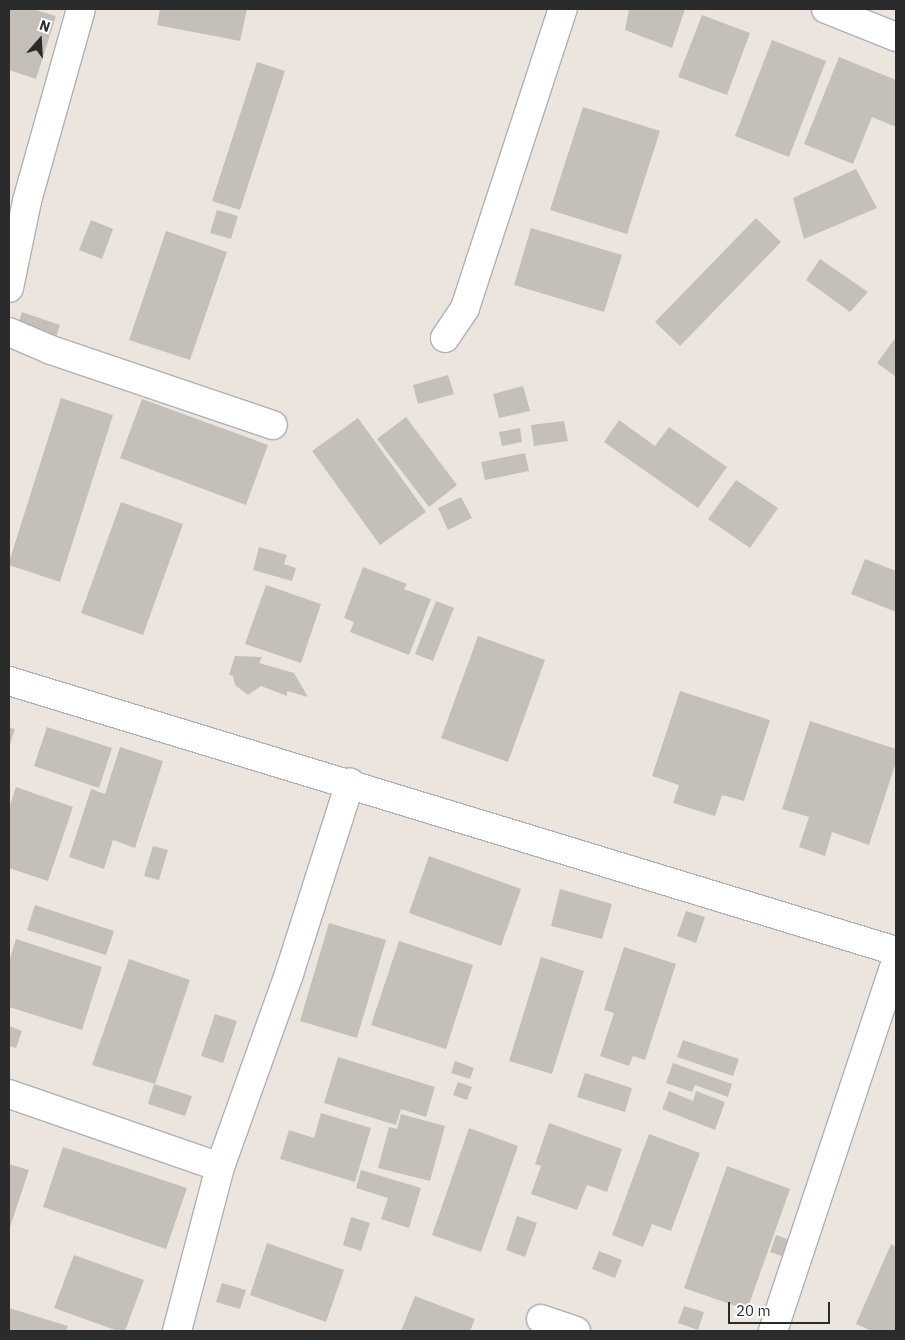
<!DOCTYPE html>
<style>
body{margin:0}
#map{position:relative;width:905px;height:1340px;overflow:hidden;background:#ebe5de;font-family:"IBM Plex Sans",sans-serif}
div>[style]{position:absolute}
.building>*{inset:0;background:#c4c0b9}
.roads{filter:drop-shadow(1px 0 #aeb0ba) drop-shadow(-1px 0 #aeb0ba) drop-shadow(0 1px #aeb0ba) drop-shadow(0 -1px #aeb0ba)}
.minor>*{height:28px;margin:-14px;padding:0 14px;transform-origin:14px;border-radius:14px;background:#fff}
span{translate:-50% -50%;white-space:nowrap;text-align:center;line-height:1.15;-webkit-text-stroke:4.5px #fff;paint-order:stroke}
.frame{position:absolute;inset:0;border:10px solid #2b2b2b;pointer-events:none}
.north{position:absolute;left:15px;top:15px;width:50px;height:50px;-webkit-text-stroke:4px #fff;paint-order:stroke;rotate:19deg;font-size:14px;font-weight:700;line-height:20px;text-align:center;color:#2b2b2b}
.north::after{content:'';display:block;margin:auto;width:18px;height:22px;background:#2b2b2b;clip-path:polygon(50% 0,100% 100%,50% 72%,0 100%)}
.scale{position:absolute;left:728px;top:1302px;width:102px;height:22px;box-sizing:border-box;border:2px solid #2b2b2b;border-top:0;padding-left:6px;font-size:15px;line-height:18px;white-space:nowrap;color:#2b2b2b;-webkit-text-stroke:4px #fff;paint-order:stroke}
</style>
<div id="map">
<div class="building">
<i style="clip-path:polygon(9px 9px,32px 9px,56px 16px,36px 79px,9px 70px)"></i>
<i style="clip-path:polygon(160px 9px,247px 9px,240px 41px,157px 25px)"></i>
<i style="clip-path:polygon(629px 9px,685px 9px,672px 48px,625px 30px)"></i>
<i style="clip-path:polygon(702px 15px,750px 33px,727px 95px,678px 77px)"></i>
<i style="clip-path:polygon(772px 40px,826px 61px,789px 157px,735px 136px)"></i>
<i style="clip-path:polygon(839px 57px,896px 80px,896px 127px,872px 117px,853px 164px,804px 144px)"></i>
<i style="clip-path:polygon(257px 62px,285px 71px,240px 210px,212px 201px)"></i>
<i style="clip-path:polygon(583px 107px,660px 131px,627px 234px,550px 210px)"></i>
<i style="clip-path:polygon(856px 169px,877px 208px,804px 239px,793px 198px)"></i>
<i style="clip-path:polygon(217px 210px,238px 216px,231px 239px,210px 233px)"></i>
<i style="clip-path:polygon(756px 218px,781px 242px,680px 346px,655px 322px)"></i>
<i style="clip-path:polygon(91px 220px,113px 229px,102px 259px,79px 250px)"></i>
<i style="clip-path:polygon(531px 228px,622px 255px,604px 312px,514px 285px)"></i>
<i style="clip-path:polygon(166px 231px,227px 252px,190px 360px,129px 340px)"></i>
<i style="clip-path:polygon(820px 259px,868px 292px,850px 312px,806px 280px)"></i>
<i style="clip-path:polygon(22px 312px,60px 325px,55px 340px,17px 327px)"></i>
<i style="clip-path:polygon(896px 337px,896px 377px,877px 363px)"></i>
<i style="clip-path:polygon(448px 375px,454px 394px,418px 404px,413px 385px)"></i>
<i style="clip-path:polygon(523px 386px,530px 411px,499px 418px,493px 394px)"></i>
<i style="clip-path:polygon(61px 398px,113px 415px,60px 582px,9px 565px,9px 562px)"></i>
<i style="clip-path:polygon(142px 399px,268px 445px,246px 505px,120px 458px)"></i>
<i style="clip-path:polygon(406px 417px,457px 485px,429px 507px,377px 439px)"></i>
<i style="clip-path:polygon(358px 418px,426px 512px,380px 545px,312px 451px)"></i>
<i style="clip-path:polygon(619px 420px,655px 446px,669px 427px,727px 467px,698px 508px,604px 442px)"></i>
<i style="clip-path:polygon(564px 421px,568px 441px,534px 446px,531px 425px)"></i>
<i style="clip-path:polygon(520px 428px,522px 442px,502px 446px,499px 432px)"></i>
<i style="clip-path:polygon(525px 453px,529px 471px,485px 480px,481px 462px)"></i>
<i style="clip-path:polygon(736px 480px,778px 508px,750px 548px,708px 519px)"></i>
<i style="clip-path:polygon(461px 497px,472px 518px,448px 530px,438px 508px)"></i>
<i style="clip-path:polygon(121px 502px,183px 524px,143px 635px,81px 613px)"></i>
<i style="clip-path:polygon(259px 547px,287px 555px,284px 564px,296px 568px,292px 581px,253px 570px)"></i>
<i style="clip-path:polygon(865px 559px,896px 571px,896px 612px,851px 594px)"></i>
<i style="clip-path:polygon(363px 567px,407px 584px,404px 589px,431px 599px,409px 655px,350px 632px,354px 622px,344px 618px)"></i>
<i style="clip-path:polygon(266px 585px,321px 604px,301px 663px,245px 644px)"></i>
<i style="clip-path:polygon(436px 601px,454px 608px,433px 661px,415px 654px)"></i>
<i style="clip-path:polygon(478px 636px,545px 660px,508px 762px,441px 738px)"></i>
<i style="clip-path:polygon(235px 656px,262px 657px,259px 663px,294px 673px,308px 697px,287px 691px,287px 696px,261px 686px,248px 695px,235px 685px,233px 676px,229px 675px)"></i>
<i style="clip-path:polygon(680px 691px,770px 720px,744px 801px,722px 795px,715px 816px,673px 803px,679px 785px,652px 776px)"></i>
<i style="clip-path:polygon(810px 721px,896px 749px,896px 762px,869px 845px,832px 832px,825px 856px,799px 847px,809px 817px,782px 809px)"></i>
<i style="clip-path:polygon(9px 727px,15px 729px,9px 747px)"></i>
<i style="clip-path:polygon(47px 727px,112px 748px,99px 788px,34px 766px)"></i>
<i style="clip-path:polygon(120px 747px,163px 761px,135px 848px,113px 840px,104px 869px,69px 857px,91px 789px,105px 794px)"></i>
<i style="clip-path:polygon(16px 787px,73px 807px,48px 881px,9px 868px,9px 808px)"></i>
<i style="clip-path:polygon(153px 846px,168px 850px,159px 880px,144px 876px)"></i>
<i style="clip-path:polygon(429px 856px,521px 889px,501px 946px,409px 913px)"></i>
<i style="clip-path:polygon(560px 889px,612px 904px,602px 939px,551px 926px)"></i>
<i style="clip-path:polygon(35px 905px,114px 931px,106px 955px,27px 930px)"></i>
<i style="clip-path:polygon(686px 911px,705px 917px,696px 943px,677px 936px)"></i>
<i style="clip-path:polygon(329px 923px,386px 940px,357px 1038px,300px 1021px)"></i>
<i style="clip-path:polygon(16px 939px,102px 967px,82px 1030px,9px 1007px,9px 962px)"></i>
<i style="clip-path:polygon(399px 941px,473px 965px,446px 1049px,371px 1025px)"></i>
<i style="clip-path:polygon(624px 947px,676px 964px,645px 1060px,633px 1056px,629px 1066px,600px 1056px,614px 1013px,604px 1010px)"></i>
<i style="clip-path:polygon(541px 957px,584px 971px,552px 1074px,509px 1061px)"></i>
<i style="clip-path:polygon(129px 959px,190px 980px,155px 1084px,92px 1065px)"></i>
<i style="clip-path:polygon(215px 1014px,237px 1021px,223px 1063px,201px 1056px)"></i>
<i style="clip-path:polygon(9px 1026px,22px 1031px,16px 1048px,9px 1046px)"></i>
<i style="clip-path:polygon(683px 1040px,739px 1059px,733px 1076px,677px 1057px)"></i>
<i style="clip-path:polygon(338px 1057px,435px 1087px,426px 1117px,401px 1109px,396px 1125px,324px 1103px)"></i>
<i style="clip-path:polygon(455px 1061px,474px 1068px,470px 1079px,451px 1073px)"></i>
<i style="clip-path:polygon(673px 1063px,732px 1084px,728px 1097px,695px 1085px,692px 1092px,666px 1083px)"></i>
<i style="clip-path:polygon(585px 1073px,632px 1088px,625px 1112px,577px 1097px)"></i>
<i style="clip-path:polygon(458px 1082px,472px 1087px,467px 1100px,453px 1095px)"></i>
<i style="clip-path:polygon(154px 1084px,192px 1096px,185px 1116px,148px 1104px)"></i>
<i style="clip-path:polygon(669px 1091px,693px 1101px,696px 1091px,725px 1102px,715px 1130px,662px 1109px)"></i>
<i style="clip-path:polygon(321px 1113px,371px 1128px,355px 1182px,280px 1159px,289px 1130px,314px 1138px)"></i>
<i style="clip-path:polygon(401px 1114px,445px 1126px,430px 1181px,378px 1168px,389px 1127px,397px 1129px)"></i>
<i style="clip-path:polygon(549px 1123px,622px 1149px,607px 1192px,587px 1185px,577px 1210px,531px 1194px,541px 1166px,535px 1164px)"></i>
<i style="clip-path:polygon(469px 1128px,518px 1146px,481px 1252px,432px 1235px)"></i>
<i style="clip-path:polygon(649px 1134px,700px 1153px,671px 1231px,652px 1224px,643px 1247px,612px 1235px)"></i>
<i style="clip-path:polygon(63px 1147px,187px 1188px,166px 1249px,43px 1207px)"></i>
<i style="clip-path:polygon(9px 1164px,29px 1170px,9px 1230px)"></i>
<i style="clip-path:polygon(727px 1166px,790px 1189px,747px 1310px,684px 1288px)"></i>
<i style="clip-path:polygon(361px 1170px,421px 1188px,409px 1228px,381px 1219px,388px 1198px,356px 1188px)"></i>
<i style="clip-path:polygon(517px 1216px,537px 1223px,525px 1257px,506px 1250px)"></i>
<i style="clip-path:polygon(351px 1217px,370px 1223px,361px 1251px,343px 1245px)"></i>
<i style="clip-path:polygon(776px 1235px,796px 1242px,790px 1259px,770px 1252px)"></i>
<i style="clip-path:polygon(267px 1243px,344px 1270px,326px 1322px,250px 1295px)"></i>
<i style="clip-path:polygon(891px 1244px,896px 1247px,896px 1331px,872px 1331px,856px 1324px)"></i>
<i style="clip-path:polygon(599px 1251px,622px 1260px,615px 1278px,592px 1269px)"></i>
<i style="clip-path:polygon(74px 1255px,144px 1280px,125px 1331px,118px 1331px,54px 1308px)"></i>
<i style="clip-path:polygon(222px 1283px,246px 1290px,240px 1309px,216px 1302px)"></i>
<i style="clip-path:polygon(415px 1296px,475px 1319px,470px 1331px,401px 1331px)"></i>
<i style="clip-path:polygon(684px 1306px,704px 1312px,698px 1330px,678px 1323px)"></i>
<i style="clip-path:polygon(9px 1308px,68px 1326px,66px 1331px,9px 1331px)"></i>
</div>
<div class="roads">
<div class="minor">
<i style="left:826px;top:9px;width:75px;rotate:21.8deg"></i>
<i style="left:9px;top:288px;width:89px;rotate:-78.3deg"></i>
<i style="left:27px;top:201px;width:199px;rotate:-74.3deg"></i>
<i style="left:9px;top:332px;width:46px;rotate:23.2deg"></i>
<i style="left:51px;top:350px;width:234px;rotate:18.7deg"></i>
<i style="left:445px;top:338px;width:36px;rotate:-56deg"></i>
<i style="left:465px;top:308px;width:315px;rotate:-71.9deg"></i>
<i style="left:9px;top:681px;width:927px;rotate:16.93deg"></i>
<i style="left:9px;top:1094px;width:223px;rotate:19.1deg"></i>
<i style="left:541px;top:1319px;width:37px;rotate:19deg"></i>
<i style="left:177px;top:1331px;width:170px;rotate:-75.3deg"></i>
<i style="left:220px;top:1167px;width:205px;rotate:-70.3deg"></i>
<i style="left:289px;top:974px;width:201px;rotate:-72.3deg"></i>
<i style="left:773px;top:1331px;width:390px;rotate:-71.6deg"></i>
</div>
</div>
<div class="frame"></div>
<div class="north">N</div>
<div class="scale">20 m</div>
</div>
